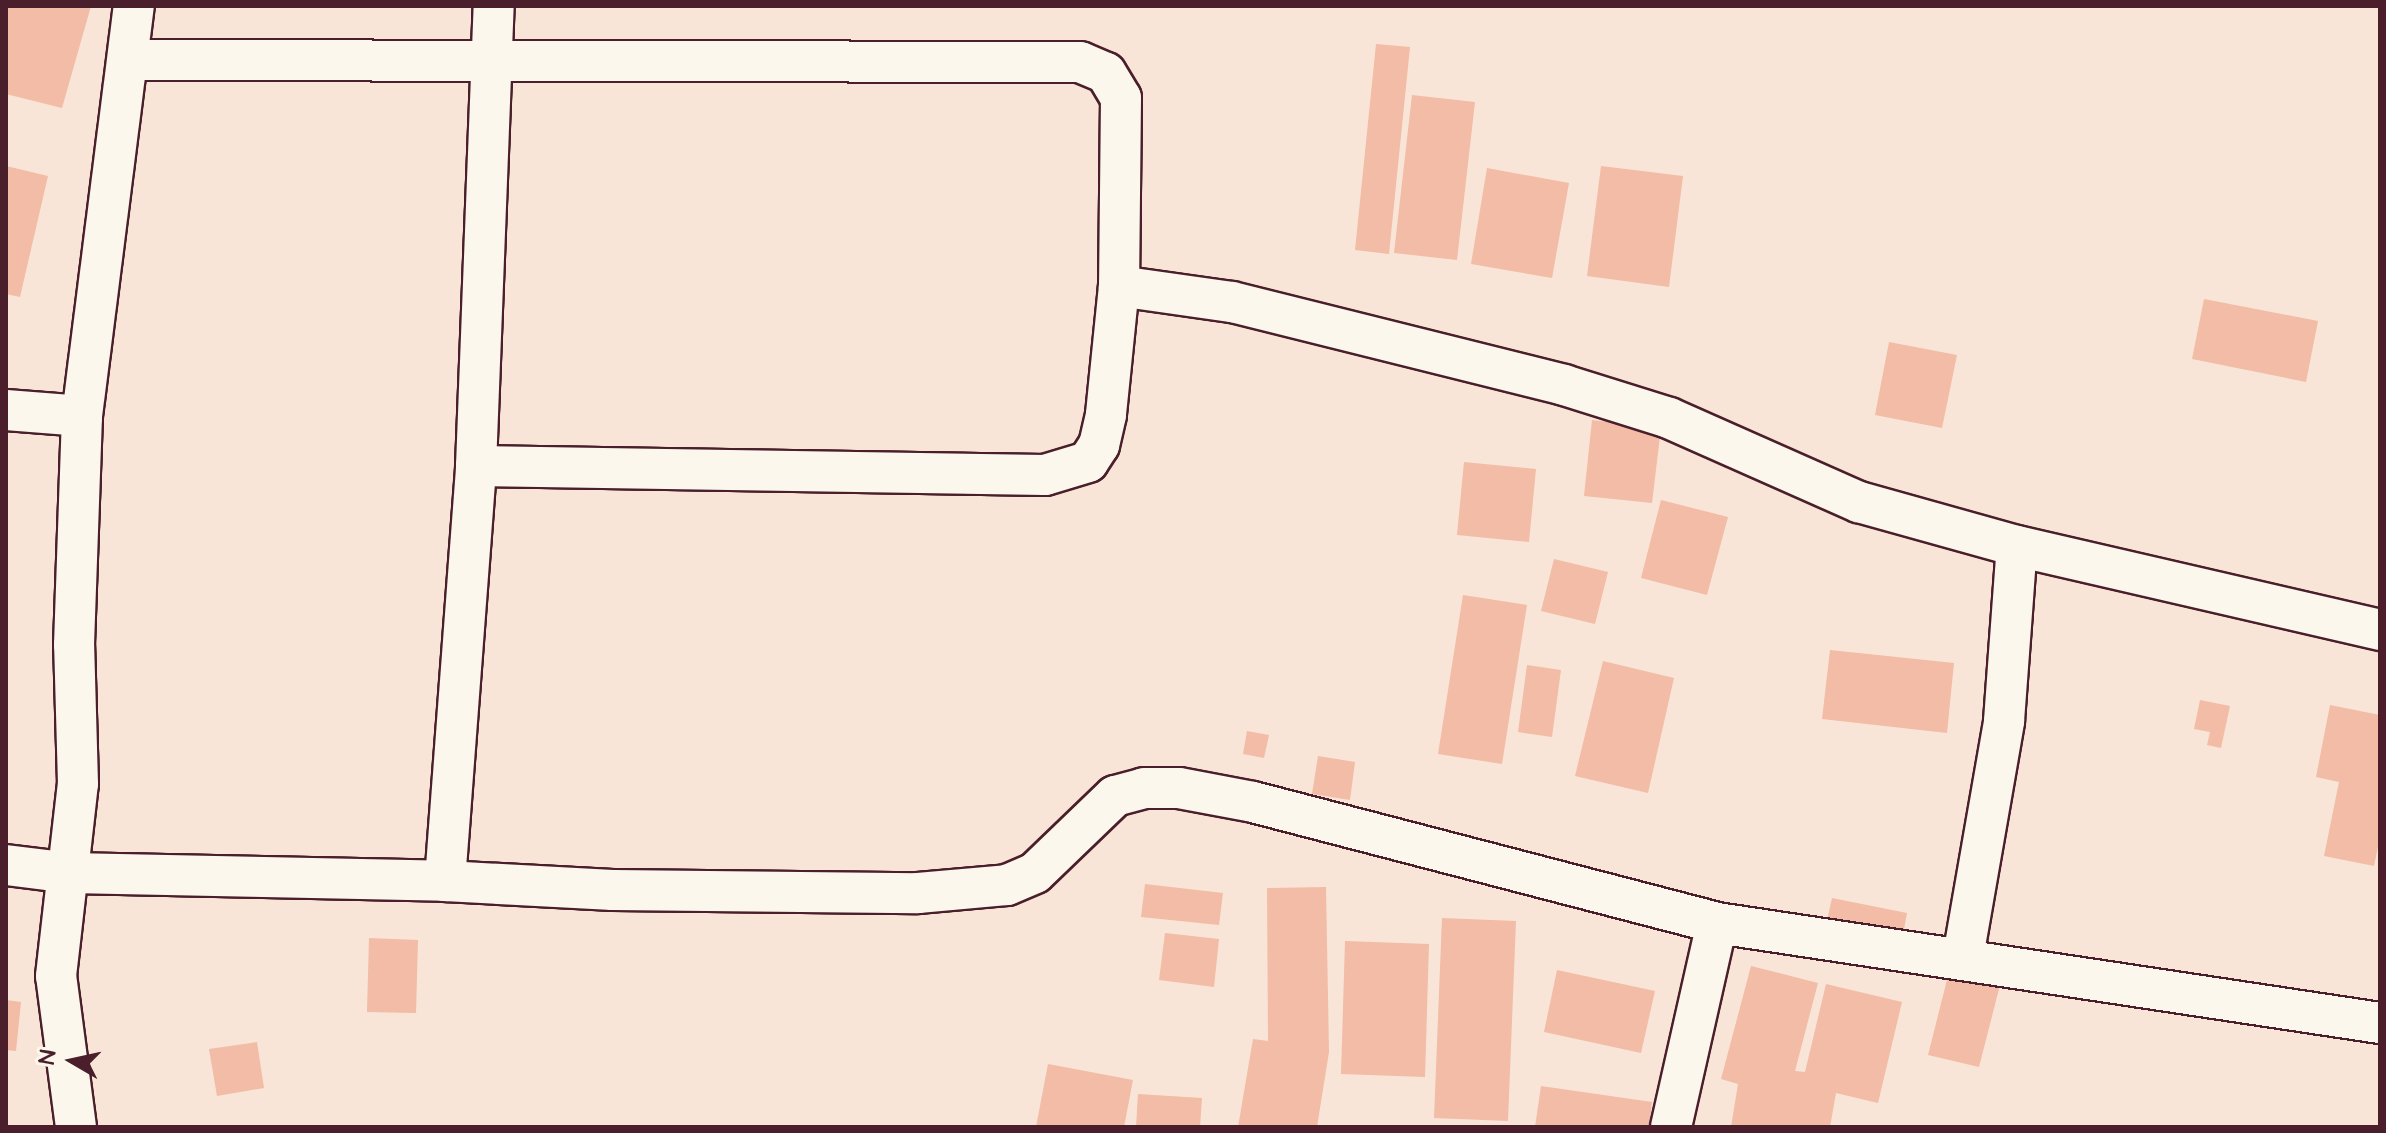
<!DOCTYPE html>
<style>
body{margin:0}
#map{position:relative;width:2386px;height:1133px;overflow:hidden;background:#f8e5d7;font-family:"Architects Daughter",sans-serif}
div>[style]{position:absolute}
.building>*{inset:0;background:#f2bca6}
.roads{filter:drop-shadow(2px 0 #4a1f2b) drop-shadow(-2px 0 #4a1f2b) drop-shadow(0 2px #4a1f2b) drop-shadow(0 -2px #4a1f2b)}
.street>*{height:40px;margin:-20px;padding:0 20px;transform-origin:20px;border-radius:20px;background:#fbf7ec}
span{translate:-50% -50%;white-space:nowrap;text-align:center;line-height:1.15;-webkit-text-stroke:7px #fbf7ec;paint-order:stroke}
.frame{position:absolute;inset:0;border:8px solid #4a1f2b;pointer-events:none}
.north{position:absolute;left:32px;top:1021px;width:80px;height:80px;-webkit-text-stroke:6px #fbf7ec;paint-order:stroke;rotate:279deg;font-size:22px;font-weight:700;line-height:32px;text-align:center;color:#4a1f2b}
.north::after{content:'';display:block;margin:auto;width:28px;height:36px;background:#4a1f2b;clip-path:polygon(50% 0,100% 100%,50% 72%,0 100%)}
</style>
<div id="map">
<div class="building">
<i style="clip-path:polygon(6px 6px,91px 6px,62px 108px,6px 94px)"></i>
<i style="clip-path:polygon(1376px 44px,1410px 47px,1389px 254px,1355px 250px)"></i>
<i style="clip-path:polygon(1412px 95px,1475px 102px,1457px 260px,1394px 253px)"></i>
<i style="clip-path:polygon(6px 166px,48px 176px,20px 297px,6px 294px)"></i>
<i style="clip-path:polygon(1601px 166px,1683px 176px,1669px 287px,1587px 276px)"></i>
<i style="clip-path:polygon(1487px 168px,1569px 183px,1552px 278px,1471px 264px)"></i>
<i style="clip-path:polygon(2204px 299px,2318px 321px,2306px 382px,2192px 359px)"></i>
<i style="clip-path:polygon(1889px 342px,1957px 355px,1942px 428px,1875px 415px)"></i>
<i style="clip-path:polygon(1592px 420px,1661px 428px,1652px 503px,1584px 496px)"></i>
<i style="clip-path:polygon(1464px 462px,1536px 469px,1529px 542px,1457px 535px)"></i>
<i style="clip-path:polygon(1661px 500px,1728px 517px,1707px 595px,1641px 578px)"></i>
<i style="clip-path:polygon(1554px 559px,1608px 572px,1595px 624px,1541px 611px)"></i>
<i style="clip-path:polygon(1463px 595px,1527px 605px,1502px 764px,1438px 754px)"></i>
<i style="clip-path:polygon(1830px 650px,1954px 663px,1947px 733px,1822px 719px)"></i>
<i style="clip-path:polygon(1603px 661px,1674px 678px,1648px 793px,1575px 776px)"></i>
<i style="clip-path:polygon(1527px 665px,1561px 670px,1552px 737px,1518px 732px)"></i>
<i style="clip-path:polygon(2200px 700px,2230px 706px,2221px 748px,2207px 745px,2210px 732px,2194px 729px)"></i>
<i style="clip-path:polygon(2330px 705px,2380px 715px,2380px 837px,2374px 866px,2324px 856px,2339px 782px,2316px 777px)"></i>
<i style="clip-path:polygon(1247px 731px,1269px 735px,1264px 758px,1243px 754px)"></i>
<i style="clip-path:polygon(1318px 756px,1355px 762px,1350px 800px,1312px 794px)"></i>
<i style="clip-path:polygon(1145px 884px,1223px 893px,1219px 925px,1141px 917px)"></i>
<i style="clip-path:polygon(1326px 887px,1329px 1052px,1317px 1127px,1238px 1127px,1253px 1039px,1268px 1041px,1267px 888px)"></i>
<i style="clip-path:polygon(1832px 898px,1907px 913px,1902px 940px,1826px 925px)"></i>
<i style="clip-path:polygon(1442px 918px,1516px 921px,1508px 1121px,1434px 1118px)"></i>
<i style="clip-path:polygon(1165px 933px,1219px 939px,1214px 987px,1159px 980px)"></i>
<i style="clip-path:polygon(369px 938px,418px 940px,416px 1013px,367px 1012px)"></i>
<i style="clip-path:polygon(1345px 941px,1429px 944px,1425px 1077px,1341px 1074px)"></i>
<i style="clip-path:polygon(1751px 966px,1818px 983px,1795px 1071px,1805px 1072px,1826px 984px,1902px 1002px,1878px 1103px,1836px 1093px,1830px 1127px,1731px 1127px,1738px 1084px,1721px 1079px)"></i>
<i style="clip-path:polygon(1950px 968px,2001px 981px,1979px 1067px,1928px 1055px)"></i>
<i style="clip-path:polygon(1557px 970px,1655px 991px,1641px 1053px,1544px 1032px)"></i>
<i style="clip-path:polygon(6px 1000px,21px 1002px,16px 1051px,6px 1050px)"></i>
<i style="clip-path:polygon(257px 1042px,264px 1088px,217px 1096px,209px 1049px)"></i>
<i style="clip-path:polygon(1048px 1064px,1133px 1080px,1124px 1127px,1036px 1127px)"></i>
<i style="clip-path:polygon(1541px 1086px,1652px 1102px,1649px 1127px,1535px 1127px)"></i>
<i style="clip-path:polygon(1138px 1094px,1202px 1098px,1200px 1127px,1136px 1127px)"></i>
</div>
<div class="roads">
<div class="street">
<i style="left:129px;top:60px;width:951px;rotate:0.12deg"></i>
<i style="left:1080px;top:62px;width:28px;rotate:23deg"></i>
<i style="left:1106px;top:73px;width:29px;rotate:59deg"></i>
<i style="left:1121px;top:98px;width:188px;rotate:90.6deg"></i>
<i style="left:1119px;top:286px;width:130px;rotate:95.8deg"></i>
<i style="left:1106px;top:415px;width:31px;rotate:103deg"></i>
<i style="left:1099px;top:445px;width:20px;rotate:123deg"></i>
<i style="left:1088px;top:462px;width:45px;rotate:163.2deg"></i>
<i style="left:1045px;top:475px;width:569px;rotate:-179.09deg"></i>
<i style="left:1119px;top:286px;width:114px;rotate:8.1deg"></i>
<i style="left:1232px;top:302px;width:342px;rotate:14deg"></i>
<i style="left:1564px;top:385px;width:110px;rotate:17.4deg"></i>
<i style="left:1669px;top:418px;width:208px;rotate:23.9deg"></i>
<i style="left:1859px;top:502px;width:164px;rotate:15.6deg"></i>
<i style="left:2017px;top:546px;width:373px;rotate:13deg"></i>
<i style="left:6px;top:410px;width:76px;rotate:4.5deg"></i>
<i style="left:6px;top:865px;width:64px;rotate:7.1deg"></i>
<i style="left:70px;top:873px;width:375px;rotate:1.2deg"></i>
<i style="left:445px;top:881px;width:168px;rotate:3.1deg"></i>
<i style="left:613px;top:890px;width:305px;rotate:0.6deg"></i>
<i style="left:918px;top:893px;width:89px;rotate:-5.1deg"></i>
<i style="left:1007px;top:885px;width:30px;rotate:-23deg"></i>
<i style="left:1035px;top:873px;width:111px;rotate:-43.9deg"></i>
<i style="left:1115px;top:796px;width:30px;rotate:-15deg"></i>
<i style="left:1144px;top:788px;width:35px"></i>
<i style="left:1179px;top:788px;width:75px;rotate:10.7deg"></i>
<i style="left:1253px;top:802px;width:480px;rotate:14.6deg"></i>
<i style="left:1717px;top:923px;width:670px;rotate:8.58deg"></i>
<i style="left:445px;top:881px;width:416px;rotate:-85.7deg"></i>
<i style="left:476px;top:466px;width:460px;rotate:-87.8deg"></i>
<i style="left:1963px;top:957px;width:240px;rotate:-80.1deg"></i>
<i style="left:2004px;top:721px;width:175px;rotate:-85.8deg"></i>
<i style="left:76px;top:1127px;width:152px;rotate:-97.5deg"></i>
<i style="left:56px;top:976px;width:193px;rotate:-83.5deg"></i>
<i style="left:78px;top:784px;width:139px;rotate:-91.6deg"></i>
<i style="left:74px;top:645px;width:229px;rotate:-88deg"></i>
<i style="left:82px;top:416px;width:413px;rotate:-82.8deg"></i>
<i style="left:1671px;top:1127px;width:209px;rotate:-77.3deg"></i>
</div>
</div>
<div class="frame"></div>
<div class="north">N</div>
</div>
